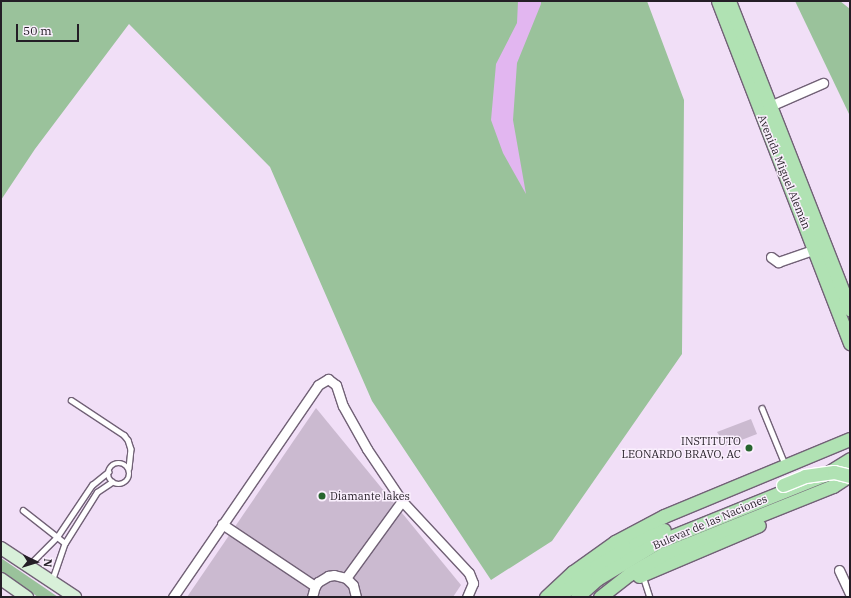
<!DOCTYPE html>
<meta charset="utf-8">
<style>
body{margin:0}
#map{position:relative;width:851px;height:598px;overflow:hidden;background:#f1dff7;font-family:"IBM Plex Serif",serif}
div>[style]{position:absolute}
.green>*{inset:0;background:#9ac29b}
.water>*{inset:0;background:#e2b6f0}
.building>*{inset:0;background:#cbbad0}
.roads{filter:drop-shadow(1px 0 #716176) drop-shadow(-1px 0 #716176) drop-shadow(0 1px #716176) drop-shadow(0 -1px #716176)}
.lane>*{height:4.5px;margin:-2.25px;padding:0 2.25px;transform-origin:2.25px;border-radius:2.25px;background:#fff}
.lane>.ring{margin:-2.25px;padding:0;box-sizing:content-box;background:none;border:4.5px solid #fff;border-radius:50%}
.street>*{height:9px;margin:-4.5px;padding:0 4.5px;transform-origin:4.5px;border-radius:4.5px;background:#fff}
.secondary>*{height:12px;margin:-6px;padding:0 6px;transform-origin:6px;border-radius:6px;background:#d8f0d9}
.primary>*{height:13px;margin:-6.5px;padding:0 6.5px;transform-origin:6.5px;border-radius:6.5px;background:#b0e2b3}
.bridges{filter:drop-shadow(1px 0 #fff) drop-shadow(-1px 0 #fff) drop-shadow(0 1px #fff) drop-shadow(0 -1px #fff)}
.primary-bridge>*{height:13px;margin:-6.5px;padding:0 6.5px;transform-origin:6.5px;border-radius:6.5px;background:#b0e2b3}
.dots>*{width:11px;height:11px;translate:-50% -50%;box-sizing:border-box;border:2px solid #faeffd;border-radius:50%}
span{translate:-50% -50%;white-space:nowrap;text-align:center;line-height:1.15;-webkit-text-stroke:3px #faeffd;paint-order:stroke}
.street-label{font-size:11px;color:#241e26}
.poi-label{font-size:11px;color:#241e26}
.right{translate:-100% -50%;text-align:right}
.left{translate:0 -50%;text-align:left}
.frame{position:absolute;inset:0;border:2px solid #241e26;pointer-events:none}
.north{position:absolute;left:16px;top:542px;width:40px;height:40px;-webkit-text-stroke:3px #faeffd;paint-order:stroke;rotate:94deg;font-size:11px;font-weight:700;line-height:16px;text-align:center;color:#241e26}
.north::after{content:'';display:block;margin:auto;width:14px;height:18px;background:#241e26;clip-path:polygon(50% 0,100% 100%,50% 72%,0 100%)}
.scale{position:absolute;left:16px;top:24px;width:63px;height:18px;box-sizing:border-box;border:2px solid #241e26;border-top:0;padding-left:5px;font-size:12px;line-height:14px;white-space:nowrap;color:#241e26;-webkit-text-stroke:3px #faeffd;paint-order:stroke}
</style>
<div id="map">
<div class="green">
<i style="clip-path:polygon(1px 1px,647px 1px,684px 100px,682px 354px,552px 541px,491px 580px,372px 401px,270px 167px,129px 24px,35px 149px,1px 200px)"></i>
<i style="clip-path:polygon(795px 1px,840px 1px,850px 9px,850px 116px)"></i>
<i style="clip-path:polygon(1px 558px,58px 597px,38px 597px,1px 572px)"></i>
</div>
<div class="water">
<i style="clip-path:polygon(518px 1px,541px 1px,541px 4px,517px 63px,513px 120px,526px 194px,503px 153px,491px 120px,496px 64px,517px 23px)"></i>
</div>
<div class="building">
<i style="clip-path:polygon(316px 408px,461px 585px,453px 597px,187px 597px)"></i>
<i style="clip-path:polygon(751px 419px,757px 434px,726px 446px,717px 432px)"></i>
</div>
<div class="roads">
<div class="lane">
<i style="left:71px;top:400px;width:64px;rotate:33.4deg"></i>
<i style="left:124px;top:435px;width:6px;rotate:51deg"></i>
<i style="left:128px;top:440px;width:9px;rotate:72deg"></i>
<i style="left:131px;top:449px;width:19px;rotate:96deg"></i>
<i style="left:762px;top:408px;width:61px;rotate:67.7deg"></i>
<i class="ring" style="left:108px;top:463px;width:17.5px;height:17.5px"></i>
<i style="left:23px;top:510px;width:53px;rotate:38.2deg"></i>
<i style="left:28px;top:566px;width:41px;rotate:-45deg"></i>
<i style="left:57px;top:537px;width:63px;rotate:-56.1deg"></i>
<i style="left:92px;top:485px;width:21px;rotate:-39deg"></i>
<i style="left:643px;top:576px;width:22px;rotate:72deg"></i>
<i style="left:52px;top:580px;width:39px;rotate:-71deg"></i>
<i style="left:65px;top:543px;width:60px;rotate:-57.9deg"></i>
<i style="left:97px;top:492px;width:18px;rotate:-34deg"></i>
</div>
<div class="street">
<i style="left:770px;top:106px;width:58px;rotate:-23.5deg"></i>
<i style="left:771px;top:257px;width:9px;rotate:36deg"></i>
<i style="left:778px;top:262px;width:39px;rotate:-19deg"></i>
<i style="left:222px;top:524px;width:112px;rotate:33.7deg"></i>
<i style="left:839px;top:570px;width:26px;rotate:65deg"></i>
<i style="left:346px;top:578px;width:95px;rotate:-54deg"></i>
<i style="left:173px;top:597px;width:257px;rotate:-55.6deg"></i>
<i style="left:318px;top:385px;width:12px;rotate:-31deg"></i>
<i style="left:328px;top:379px;width:10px;rotate:37deg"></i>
<i style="left:336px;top:385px;width:22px;rotate:72deg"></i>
<i style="left:343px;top:406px;width:49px;rotate:60.8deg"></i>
<i style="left:367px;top:449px;width:63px;rotate:56.1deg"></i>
<i style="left:402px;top:501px;width:98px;rotate:47.1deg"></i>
<i style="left:469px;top:573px;width:11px;rotate:68deg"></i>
<i style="left:473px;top:583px;width:15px;rotate:113deg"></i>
<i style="left:312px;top:597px;width:11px;rotate:-75deg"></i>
<i style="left:315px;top:586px;width:5px;rotate:-53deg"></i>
<i style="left:318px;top:582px;width:12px;rotate:-31deg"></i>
<i style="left:328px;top:576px;width:6px;rotate:-9deg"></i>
<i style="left:334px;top:575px;width:12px;rotate:14deg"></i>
<i style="left:346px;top:578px;width:10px;rotate:45deg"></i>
<i style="left:353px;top:585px;width:12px;rotate:76deg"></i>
</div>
<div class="secondary">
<i style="left:1px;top:548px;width:89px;rotate:33.5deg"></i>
<i style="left:1px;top:579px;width:32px;rotate:35deg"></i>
</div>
<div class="primary">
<i style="left:718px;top:1px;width:367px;rotate:68.9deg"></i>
<i style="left:729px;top:1px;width:331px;rotate:68.6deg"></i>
<i style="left:639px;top:576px;width:130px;rotate:-23deg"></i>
<i style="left:546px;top:597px;width:37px;rotate:-43deg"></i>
<i style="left:573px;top:572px;width:52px;rotate:-35.5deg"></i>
<i style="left:615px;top:542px;width:55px;rotate:-28deg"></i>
<i style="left:664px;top:516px;width:201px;rotate:-22.5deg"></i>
<i style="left:558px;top:597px;width:49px;rotate:-39.2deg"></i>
<i style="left:596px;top:566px;width:45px;rotate:-29.4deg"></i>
<i style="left:635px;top:544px;width:32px;rotate:-26deg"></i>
<i style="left:577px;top:597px;width:27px;rotate:-42deg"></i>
<i style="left:597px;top:579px;width:71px;rotate:-31.2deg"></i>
<i style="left:658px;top:542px;width:181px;rotate:-22deg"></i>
<i style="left:826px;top:474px;width:28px;rotate:-32deg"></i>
<i style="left:600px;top:597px;width:37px;rotate:-38deg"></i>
<i style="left:629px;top:574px;width:39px;rotate:-30deg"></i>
<i style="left:663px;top:554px;width:183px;rotate:-21.8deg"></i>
<i style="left:833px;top:486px;width:20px;rotate:-33deg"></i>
</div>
</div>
<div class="bridges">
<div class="primary-bridge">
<i style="left:783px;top:485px;width:24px;rotate:-22deg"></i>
<i style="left:805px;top:476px;width:29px;rotate:-8deg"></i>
<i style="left:834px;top:472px;width:16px;rotate:14deg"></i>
</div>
</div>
<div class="dots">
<i style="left:749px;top:448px;background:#27652e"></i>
<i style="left:322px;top:496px;background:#27652e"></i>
</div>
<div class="street-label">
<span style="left:784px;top:172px;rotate:68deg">Avenida Miguel Alemán</span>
<span style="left:710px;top:522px;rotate:-23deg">Bulevar de las Naciones</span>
</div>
<div class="poi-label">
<span class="right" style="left:741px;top:448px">INSTITUTO<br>LEONARDO BRAVO, AC</span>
<span class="left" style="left:330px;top:496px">Diamante lakes</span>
</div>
<div class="frame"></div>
<div class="north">N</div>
<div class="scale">50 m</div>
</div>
